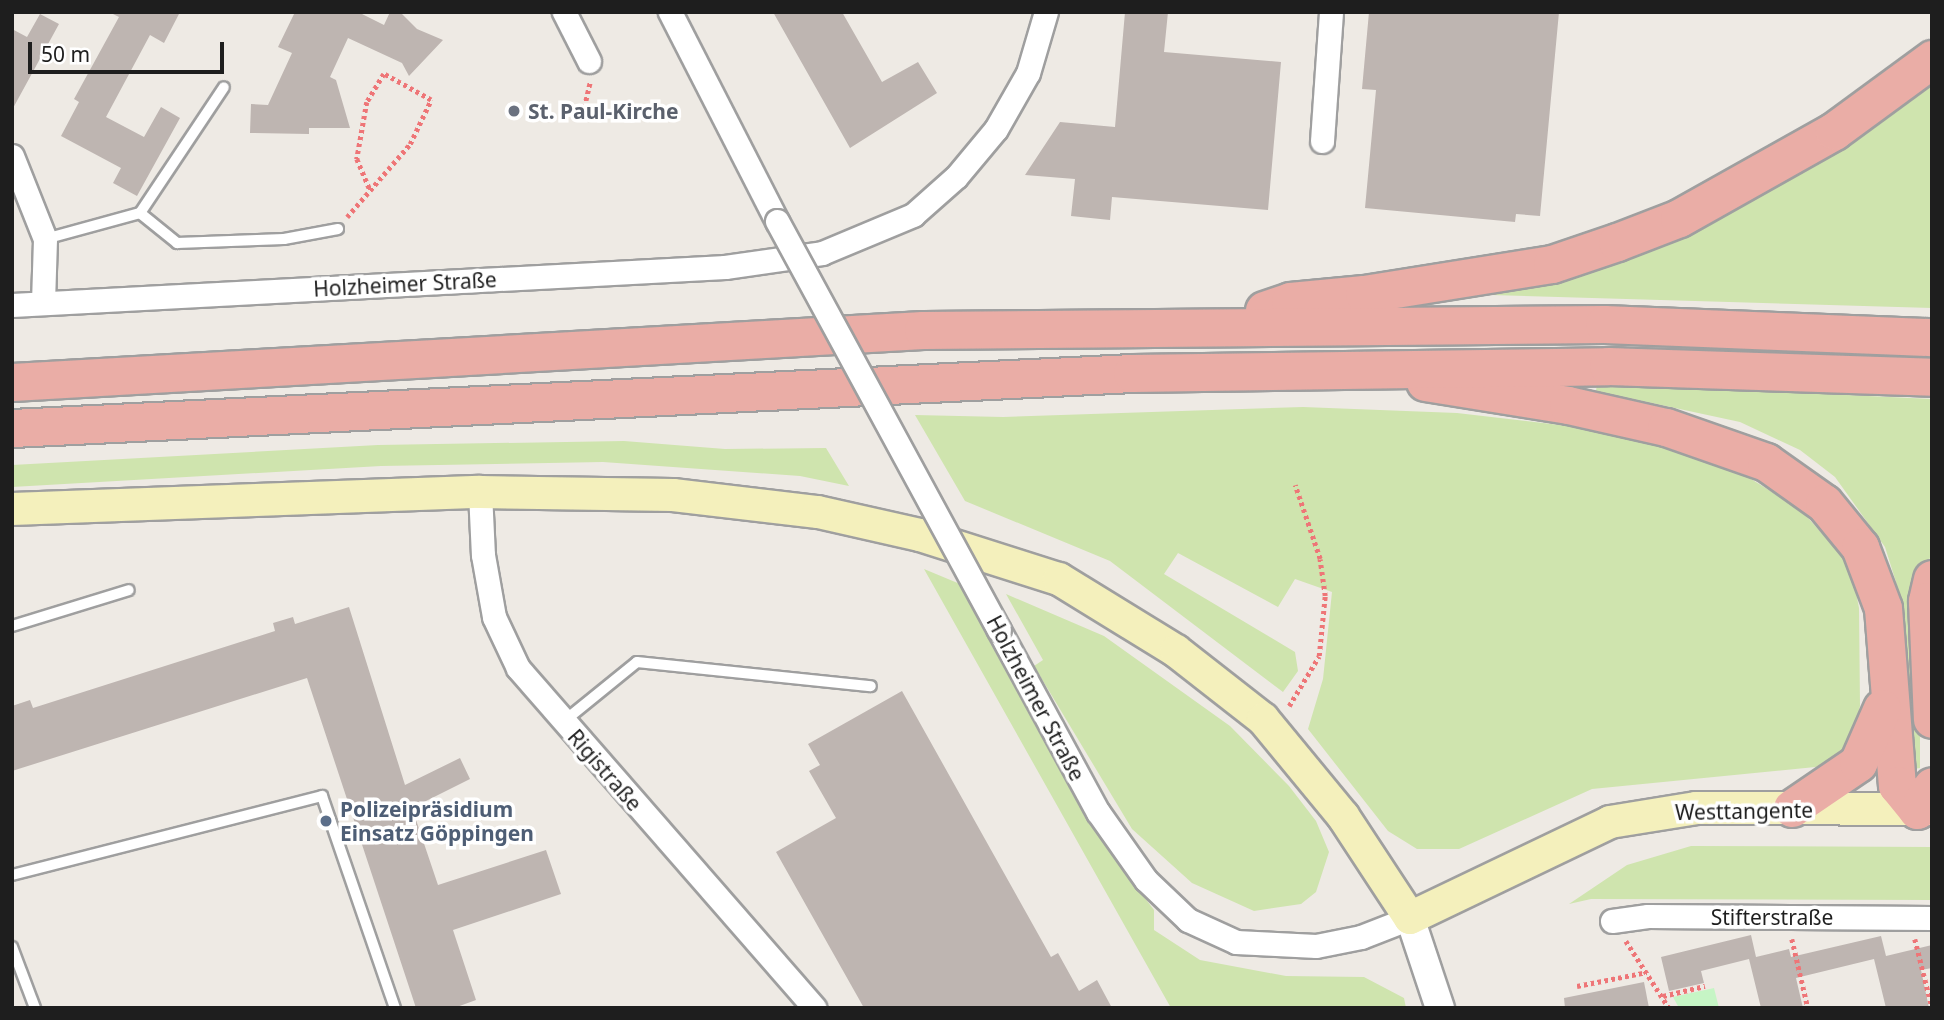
<!DOCTYPE html>
<meta charset="utf-8">
<style>
body{margin:0}
#map{position:relative;width:1944px;height:1020px;overflow:hidden;background:#eeeae4;font-family:"Noto Sans",sans-serif}
div>[style]{position:absolute}
.grass>*{inset:0;background:#cfe4ae}
.park>*{inset:0;background:#c6f5c5}
.building>*{inset:0;background:#beb5b1}
.path>*{height:4.5px;margin-top:-2.25px;transform-origin:0;background:repeating-linear-gradient(90deg,#ee7577 0 3.5px,transparent 0 7px)}
.roads{filter:drop-shadow(2px 0 #9f9f9f) drop-shadow(-2px 0 #9f9f9f) drop-shadow(0 2px #9f9f9f) drop-shadow(0 -2px #9f9f9f)}
.service>*{height:10px;margin:-5px;padding:0 5px;transform-origin:5px;border-radius:5px;background:#fff}
.minor>*{height:23px;margin:-11.5px;padding:0 11.5px;transform-origin:11.5px;border-radius:11.5px;background:#fff}
.tertiary>*{height:28px;margin:-14px;padding:0 14px;transform-origin:14px;border-radius:14px;background:#fff}
.secondary>*{height:32px;margin:-16px;padding:0 16px;transform-origin:16px;border-radius:16px;background:#f4f0bc}
.trunk>*{height:37px;margin:-18.5px;padding:0 18.5px;transform-origin:18.5px;border-radius:18.5px;background:#eaada6}
.bridges{filter:drop-shadow(2px 0 #9f9f9f) drop-shadow(-2px 0 #9f9f9f) drop-shadow(0 2px #9f9f9f) drop-shadow(0 -2px #9f9f9f)}
.minor-bridge>*{height:23px;margin:-11.5px;padding:0 11.5px;transform-origin:11.5px;border-radius:11.5px;background:#fff}
.dots>*{width:19px;height:19px;translate:-50% -50%;box-sizing:border-box;border:4px solid #fff;border-radius:50%}
span{translate:-50% -50%;white-space:nowrap;text-align:center;line-height:1.15;-webkit-text-stroke:7px #fff;paint-order:stroke}
.worship-label{font-size:21px;color:#5b616d;font-weight:700}
.left{translate:0 -50%;text-align:left}
.street-label{font-size:21px;color:#1e1e1e}
.service-label{font-size:21px;color:#4e5e75;font-weight:700}
.frame{position:absolute;inset:0;border:14px solid #1e1e1e;pointer-events:none}
.scale{position:absolute;left:28px;top:42px;width:196px;height:32px;box-sizing:border-box;border:4px solid #1e1e1e;border-top:0;padding-left:9px;font-size:21px;line-height:24px;white-space:nowrap;color:#1e1e1e;-webkit-text-stroke:5px #fff;paint-order:stroke}
</style>
<div id="map">
<div class="grass">
<i style="clip-path:polygon(1932px 71px,1932px 308px,1491px 295px,1493px 287px,1566px 271px)"></i>
<i style="clip-path:polygon(1597px 383px,1932px 399px,1932px 550px,1920px 594px,1920px 768px,1914px 769px,1905px 745px,1908px 669px,1896px 582px,1885px 547px,1835px 477px,1800px 450px,1740px 422px,1596px 391px)"></i>
<i style="clip-path:polygon(1303px 407px,1457px 413px,1585px 428px,1693px 454px,1743px 474px,1801px 510px,1842px 556px,1854px 582px,1859px 608px,1860px 706px,1852px 742px,1835px 765px,1592px 789px,1459px 849px,1417px 849px,1388px 831px,1308px 729px,1323px 679px,1332px 592px,1295px 579px,1278px 607px,1178px 553px,1164px 574px,1295px 652px,1298px 671px,1283px 692px,1110px 561px,965px 501px,915px 415px,1003px 417px)"></i>
<i style="clip-path:polygon(624px 441px,725px 449px,826px 448px,849px 486px,800px 476px,603px 462px,381px 466px,12px 487px,12px 465px,378px 445px)"></i>
<i style="clip-path:polygon(924px 569px,972px 589px,1107px 848px,1154px 910px,1154px 930px,1200px 960px,1286px 976px,1364px 977px,1404px 998px,1406px 1008px,1171px 1008px)"></i>
<i style="clip-path:polygon(1006px 594px,1104px 636px,1230px 726px,1289px 786px,1316px 821px,1329px 852px,1316px 892px,1301px 904px,1254px 911px,1192px 883px,1132px 829px,1034px 666px,1043px 660px)"></i>
<i style="clip-path:polygon(1691px 846px,1932px 847px,1932px 900px,1591px 899px,1569px 904px,1627px 865px)"></i>
</div>
<div class="park">
<i style="clip-path:polygon(1714px 988px,1719px 1008px,1679px 1008px,1673px 997px)"></i>
</div>
<div class="building">
<i style="clip-path:polygon(109px 12px,180px 12px,164px 43px,150px 35px,106px 117px,144px 137px,161px 107px,180px 118px,137px 196px,113px 183px,121px 168px,61px 136px,79px 102px,74px 99px,119px 17px)"></i>
<i style="clip-path:polygon(295px 12px,358px 12px,384px 25px,390px 12px,400px 12px,417px 29px,443px 40px,409px 76px,402px 63px,348px 38px,330px 77px,336px 80px,350px 128px,309px 128px,309px 134px,250px 133px,251px 104px,268px 105px,292px 53px,278px 47px)"></i>
<i style="clip-path:polygon(773px 12px,842px 12px,882px 82px,918px 62px,937px 93px,850px 148px)"></i>
<i style="clip-path:polygon(1125px 12px,1168px 12px,1164px 52px,1281px 62px,1268px 210px,1112px 197px,1110px 220px,1071px 216px,1075px 179px,1025px 175px,1060px 122px,1115px 127px)"></i>
<i style="clip-path:polygon(1369px 12px,1559px 12px,1540px 216px,1516px 214px,1515px 222px,1365px 208px,1376px 90px,1362px 89px)"></i>
<i style="clip-path:polygon(40px 14px,59px 24px,12px 110px,12px 29px,27px 37px)"></i>
<i style="clip-path:polygon(349px 607px,405px 785px,460px 758px,470px 779px,412px 808px,438px 885px,546px 850px,561px 894px,453px 930px,476px 1000px,454px 1008px,416px 1008px,307px 678px,12px 771px,12px 706px,30px 700px,33px 708px,275px 631px,273px 623px,293px 617px,295px 624px)"></i>
<i style="clip-path:polygon(902px 691px,1051px 957px,1058px 953px,1079px 991px,1097px 980px,1112px 1008px,864px 1008px,776px 852px,836px 818px,809px 771px,820px 765px,808px 744px)"></i>
<i style="clip-path:polygon(1751px 935px,1756px 957px,1789px 949px,1791px 957px,1881px 936px,1886px 956px,1932px 945px,1932px 968px,1921px 970px,1929px 1008px,1886px 1008px,1874px 959px,1796px 978px,1803px 1008px,1761px 1008px,1749px 959px,1701px 971px,1704px 983px,1669px 991px,1661px 957px)"></i>
<i style="clip-path:polygon(1644px 982px,1649px 1008px,1565px 1008px,1564px 998px)"></i>
</div>
<div class="path">
<i style="left:581px;top:121px;width:39px;rotate:-77deg"></i>
<i style="left:347px;top:217px;width:96px;rotate:-49.2deg"></i>
<i style="left:410px;top:144px;width:49px;rotate:-64.5deg"></i>
<i style="left:431px;top:100px;width:54px;rotate:-151deg"></i>
<i style="left:384px;top:74px;width:33px;rotate:121deg"></i>
<i style="left:367px;top:102px;width:58px;rotate:100deg"></i>
<i style="left:357px;top:159px;width:33px;rotate:67deg"></i>
<i style="left:1289px;top:706px;width:58px;rotate:-59deg"></i>
<i style="left:1319px;top:656px;width:60px;rotate:-84.3deg"></i>
<i style="left:1325px;top:596px;width:37px;rotate:-98deg"></i>
<i style="left:1320px;top:559px;width:78px;rotate:-108.7deg"></i>
<i style="left:1792px;top:939px;width:71px;rotate:76.9deg"></i>
<i style="left:1915px;top:939px;width:70px;rotate:76deg"></i>
<i style="left:1626px;top:941px;width:80px;rotate:57.3deg"></i>
<i style="left:1577px;top:986px;width:71px;rotate:-11.3deg"></i>
<i style="left:1663px;top:996px;width:43px;rotate:-13.4deg"></i>
</div>
<div class="roads">
<div class="service">
<i style="left:140px;top:213px;width:48px;rotate:39deg"></i>
<i style="left:177px;top:243px;width:107px;rotate:-2.1deg"></i>
<i style="left:284px;top:239px;width:55px;rotate:-10.5deg"></i>
<i style="left:45px;top:239px;width:98px;rotate:-15.3deg"></i>
<i style="left:140px;top:213px;width:151px;rotate:-56.3deg"></i>
<i style="left:12px;top:626px;width:122px;rotate:-17.1deg"></i>
<i style="left:563px;top:722px;width:95px;rotate:-39deg"></i>
<i style="left:637px;top:662px;width:235px;rotate:5.9deg"></i>
<i style="left:12px;top:875px;width:320px;rotate:-14.3deg"></i>
<i style="left:322px;top:796px;width:224px;rotate:71deg"></i>
<i style="left:12px;top:947px;width:65px;rotate:69.3deg"></i>
</div>
<div class="minor">
<i style="left:564px;top:12px;width:55px;rotate:63deg"></i>
<i style="left:670px;top:12px;width:235px;rotate:62.9deg"></i>
<i style="left:1322px;top:141px;width:129px;rotate:-86deg"></i>
<i style="left:12px;top:156px;width:89px;rotate:68.3deg"></i>
<i style="left:45px;top:239px;width:64px;rotate:91.8deg"></i>
<i style="left:12px;top:305px;width:714px;rotate:-3.05deg"></i>
<i style="left:725px;top:267px;width:98px;rotate:-8.2deg"></i>
<i style="left:822px;top:253px;width:99px;rotate:-22.7deg"></i>
<i style="left:913px;top:215px;width:57px;rotate:-41.5deg"></i>
<i style="left:956px;top:177px;width:62px;rotate:-50.2deg"></i>
<i style="left:996px;top:129px;width:64px;rotate:-60.3deg"></i>
<i style="left:1028px;top:73px;width:64px;rotate:-73.6deg"></i>
<i style="left:480px;top:492px;width:63px;rotate:87.3deg"></i>
<i style="left:483px;top:555px;width:63px;rotate:79.9deg"></i>
<i style="left:494px;top:617px;width:56px;rotate:64.8deg"></i>
<i style="left:518px;top:668px;width:451px;rotate:48.9deg"></i>
<i style="left:999px;top:630px;width:207px;rotate:61.5deg"></i>
<i style="left:1098px;top:812px;width:83px;rotate:54.8deg"></i>
<i style="left:1146px;top:880px;width:58px;rotate:43.6deg"></i>
<i style="left:1188px;top:920px;width:53px;rotate:24.6deg"></i>
<i style="left:1236px;top:942px;width:80px;rotate:2.9deg"></i>
<i style="left:1316px;top:946px;width:46px;rotate:-11.3deg"></i>
<i style="left:1361px;top:937px;width:53px;rotate:-21.2deg"></i>
<i style="left:1612px;top:921px;width:36px;rotate:-8deg"></i>
<i style="left:1648px;top:916px;width:284px;rotate:0.4deg"></i>
</div>
<div class="tertiary">
<i style="left:1410px;top:918px;width:95px;rotate:71.6deg"></i>
</div>
<div class="secondary">
<i style="left:12px;top:509px;width:468px;rotate:-2.1deg"></i>
<i style="left:480px;top:492px;width:193px;rotate:0.9deg"></i>
<i style="left:673px;top:495px;width:146px;rotate:6.7deg"></i>
<i style="left:818px;top:512px;width:105px;rotate:12.7deg"></i>
<i style="left:920px;top:535px;width:146px;rotate:17.6deg"></i>
<i style="left:1059px;top:579px;width:137px;rotate:31.6deg"></i>
<i style="left:1176px;top:651px;width:110px;rotate:38deg"></i>
<i style="left:1263px;top:719px;width:126px;rotate:50.5deg"></i>
<i style="left:1343px;top:816px;width:122px;rotate:56.7deg"></i>
<i style="left:1410px;top:918px;width:222px;rotate:-25.6deg"></i>
<i style="left:1610px;top:822px;width:87px;rotate:-9.2deg"></i>
<i style="left:1696px;top:808px;width:236px;rotate:0.2deg"></i>
</div>
<div class="trunk">
<i style="left:1264px;top:310px;width:28px;rotate:-19deg"></i>
<i style="left:1290px;top:301px;width:74px;rotate:-5.4deg"></i>
<i style="left:1364px;top:294px;width:190px;rotate:-9.1deg"></i>
<i style="left:1552px;top:264px;width:69px;rotate:-18.7deg"></i>
<i style="left:1617px;top:242px;width:66px;rotate:-21.2deg"></i>
<i style="left:1679px;top:218px;width:178px;rotate:-29.3deg"></i>
<i style="left:1834px;top:131px;width:122px;rotate:-36.3deg"></i>
<i style="left:12px;top:382px;width:912px;rotate:-3.27deg"></i>
<i style="left:923px;top:330px;width:681px;rotate:-0.5deg"></i>
<i style="left:1604px;top:324px;width:328px;rotate:2.3deg"></i>
<i style="left:1425px;top:382px;width:145px;rotate:9.1deg"></i>
<i style="left:1568px;top:405px;width:100px;rotate:12.7deg"></i>
<i style="left:1666px;top:427px;width:106px;rotate:19.3deg"></i>
<i style="left:1766px;top:462px;width:71px;rotate:35.3deg"></i>
<i style="left:1824px;top:503px;width:57px;rotate:50.7deg"></i>
<i style="left:1860px;top:547px;width:65px;rotate:69.3deg"></i>
<i style="left:1883px;top:608px;width:178px;rotate:85.5deg"></i>
<i style="left:1897px;top:785px;width:32px;rotate:51deg"></i>
<i style="left:1917px;top:810px;width:28px;rotate:-58deg"></i>
<i style="left:12px;top:428px;width:1121px;rotate:-2.81deg"></i>
<i style="left:1132px;top:373px;width:476px;rotate:-0.8deg"></i>
<i style="left:1608px;top:366px;width:324px;rotate:1.9deg"></i>
<i style="left:1932px;top:579px;width:23px;rotate:103deg"></i>
<i style="left:1927px;top:601px;width:118px;rotate:87.6deg"></i>
<i style="left:1792px;top:808px;width:80px;rotate:-34.3deg"></i>
<i style="left:1858px;top:763px;width:60px;rotate:-66.4deg"></i>
</div>
</div>
<div class="bridges">
<div class="minor-bridge">
<i style="left:777px;top:221px;width:465px;rotate:61.5deg"></i>
</div>
</div>
<div class="dots">
<i style="left:514px;top:111px;background:#6b7280"></i>
<i style="left:326px;top:821px;background:#5c6f8a"></i>
</div>
<div class="worship-label">
<span class="left" style="left:528px;top:111px">St. Paul-Kirche</span>
</div>
<div class="street-label">
<span style="left:405px;top:284px;rotate:-3deg">Holzheimer Straße</span>
<span style="left:1036px;top:698px;rotate:62deg">Holzheimer Straße</span>
<span style="left:605px;top:770px;rotate:49deg">Rigistraße</span>
<span style="left:1744px;top:811px;rotate:-1deg">Westtangente</span>
<span style="left:1772px;top:917px">Stifterstraße</span>
</div>
<div class="service-label">
<span class="left" style="left:340px;top:821px">Polizeipräsidium<br>Einsatz Göppingen</span>
</div>
<div class="frame"></div>
<div class="scale">50 m</div>
</div>
